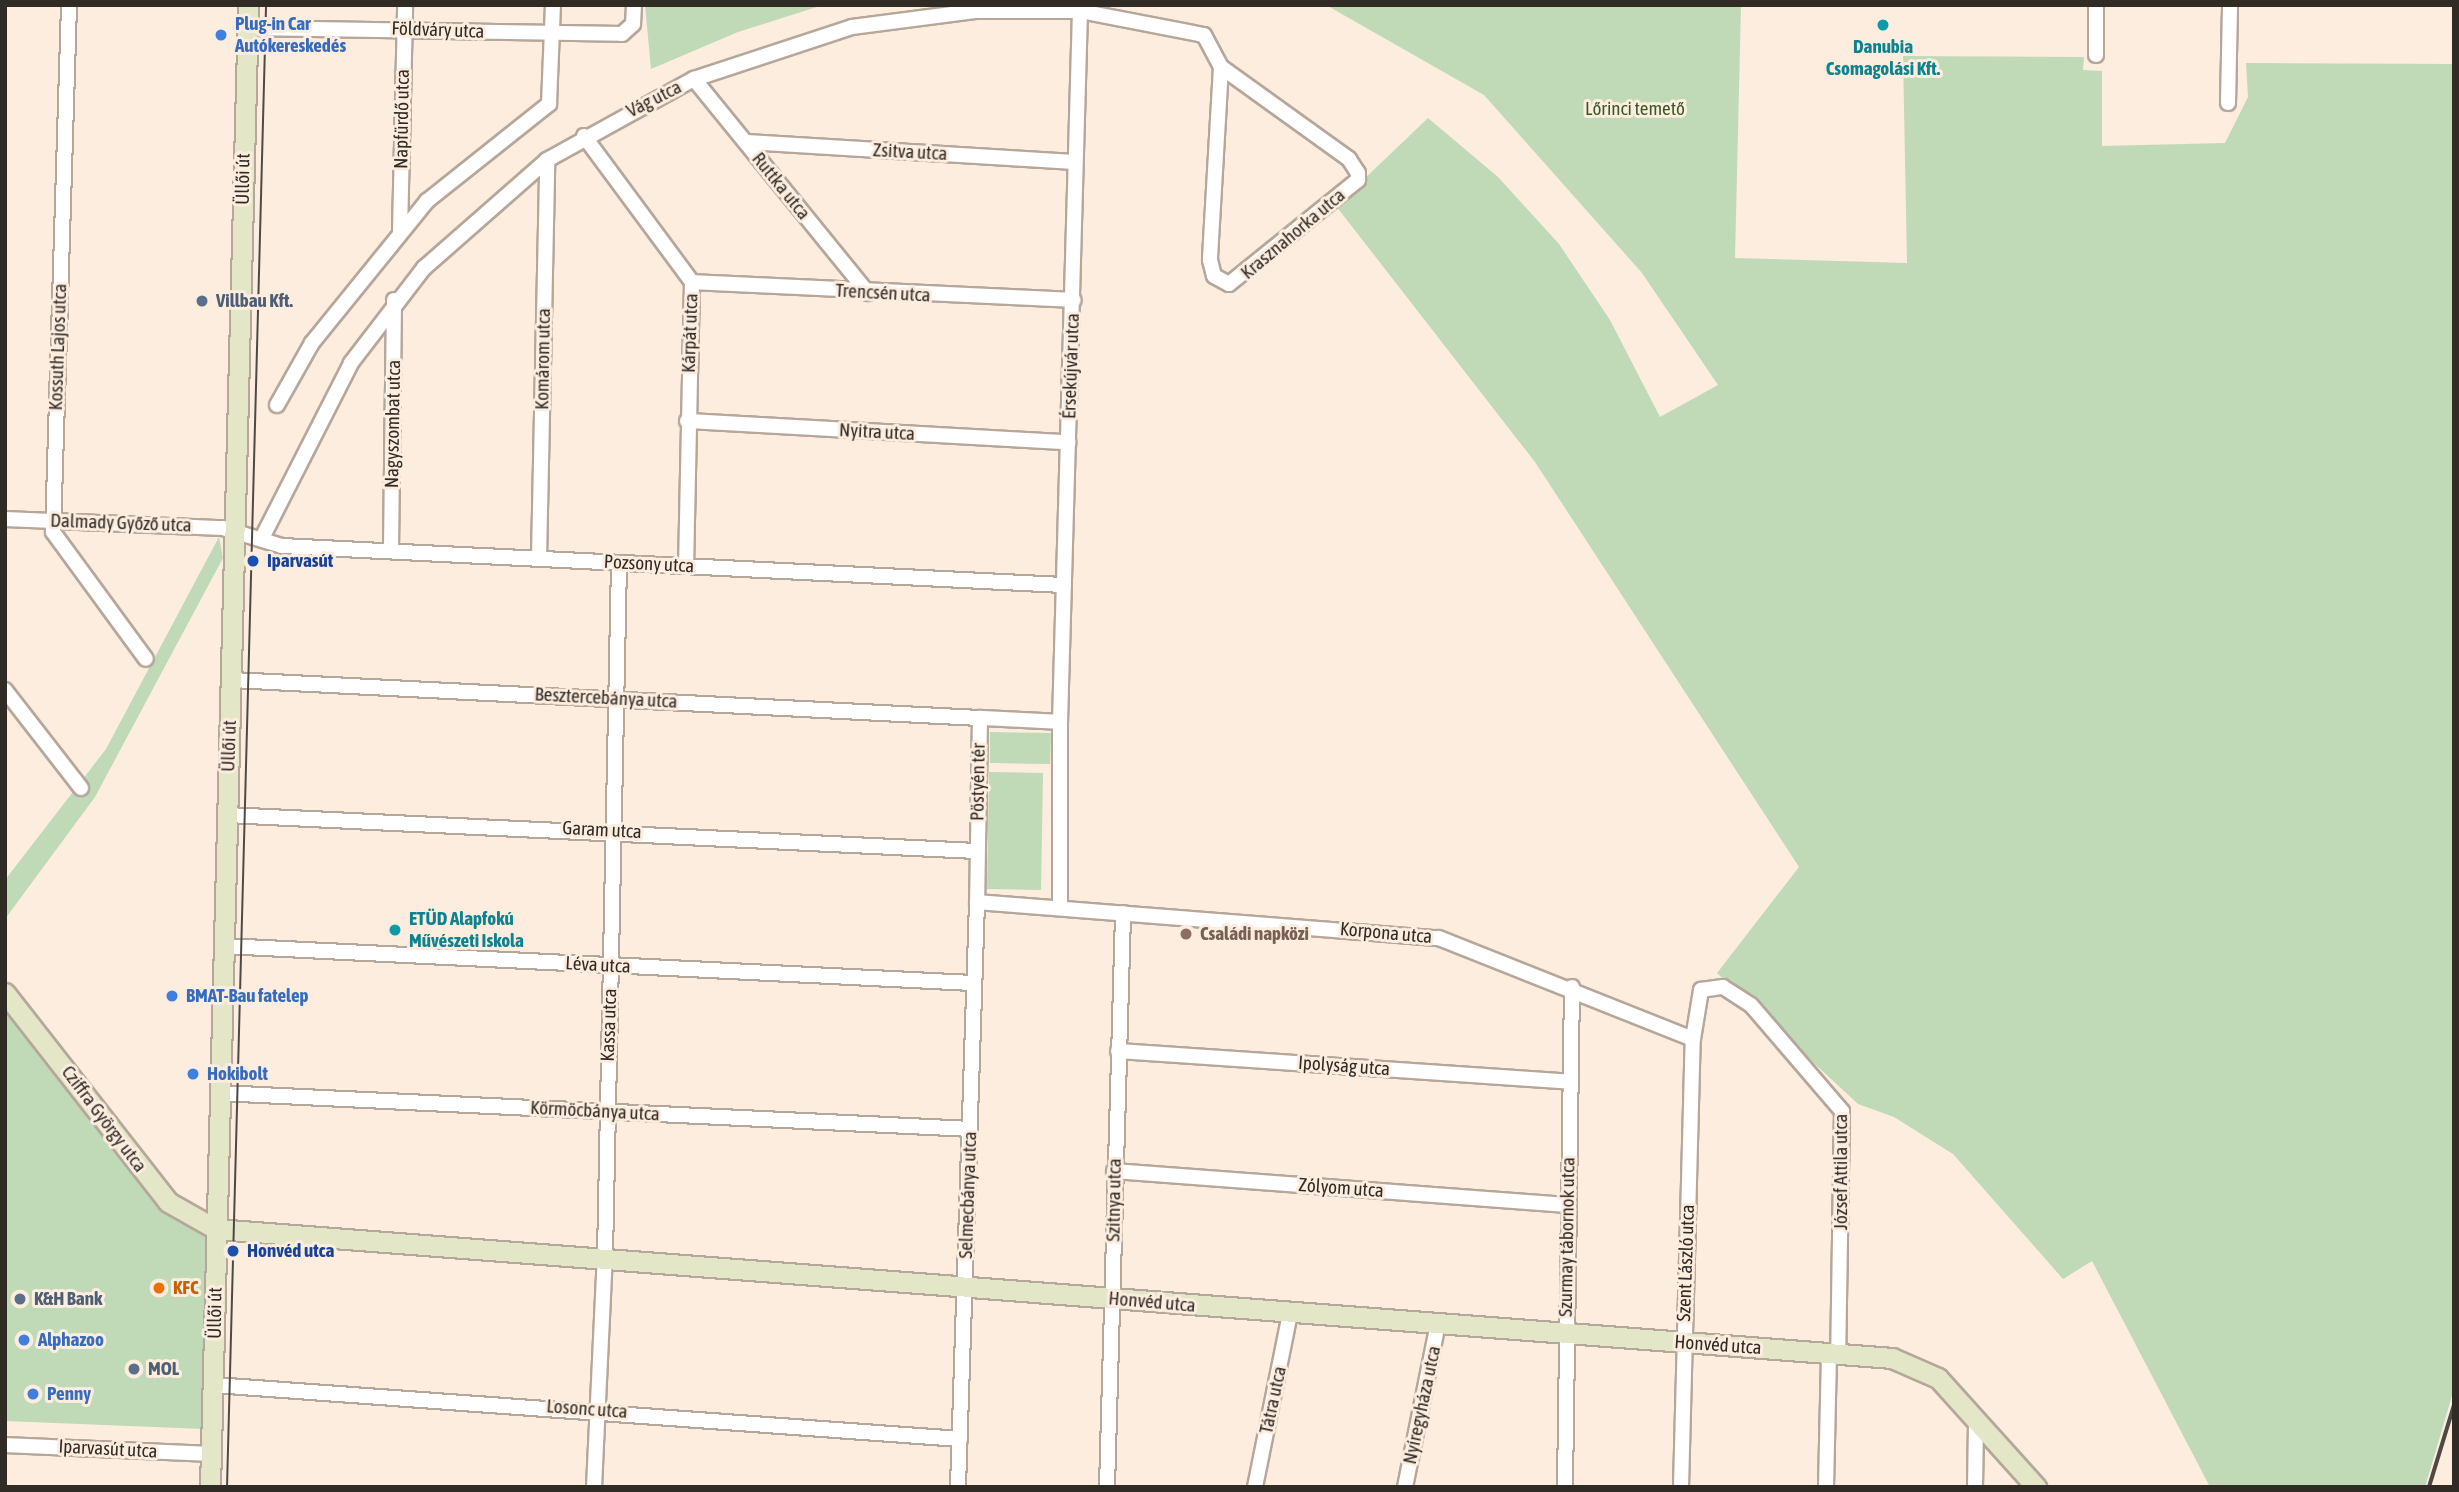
<!DOCTYPE html>
<meta charset="utf-8">
<style>
body{margin:0}
#map{position:relative;width:2459px;height:1492px;overflow:hidden;background:#fceddf;font-family:"Asap Condensed",sans-serif}
div>[style]{position:absolute}
.green>*{inset:0;background:#c0d9b7}
.roads{filter:drop-shadow(2px 0 #b5a79a) drop-shadow(-2px 0 #b5a79a) drop-shadow(0 2px #b5a79a) drop-shadow(0 -2px #b5a79a)}
.street>*{height:14px;margin:-7px;padding:0 7px;transform-origin:7px;border-radius:7px;background:#fff}
.secondary>*{height:19px;margin:-9.5px;padding:0 9.5px;transform-origin:9.5px;border-radius:9.5px;background:#e4e6c8}
.tram>*{height:2px;margin:-1px;padding:0 1px;transform-origin:1px;border-radius:1px;background:#504943}
.rail>*{height:3.5px;margin:-1.75px;padding:0 1.75px;transform-origin:1.75px;border-radius:1.75px;background:#504943}
.dots>*{width:19px;height:19px;translate:-50% -50%;box-sizing:border-box;border:4px solid #fceddf;border-radius:50%}
span{translate:-50% -50%;white-space:nowrap;text-align:center;line-height:1.15;-webkit-text-stroke:6px #fceddf;paint-order:stroke}
.shop-label{font-size:19px;color:#366cbe;font-weight:700}
.left{translate:0 -50%;text-align:left}
.street-label{font-size:19px;color:#312b26}
.culture-label{font-size:19px;color:#0d838f;font-weight:700}
.park-label{font-size:19px;color:#365a27}
.service-label{font-size:19px;color:#4e5e75;font-weight:700}
.transit-label{font-size:19px;color:#164399;font-weight:700}
.education-label{font-size:19px;color:#785e54;font-weight:700}
.food-label{font-size:19px;color:#c56008;font-weight:700}
.frame{position:absolute;inset:0;border:7px solid #312b26;pointer-events:none}
</style>
<div id="map">
<div class="green">
<i style="clip-path:polygon(645px 5px,823px 5px,738px 32px,651px 69px)"></i>
<i style="clip-path:polygon(1326px 5px,1741px 5px,1735px 258px,1907px 263px,1903px 56px,2084px 57px,2083px 70px,2102px 71px,2102px 146px,2225px 143px,2248px 97px,2246px 63px,2454px 64px,2454px 1389px,2425px 1487px,2210px 1487px,2092px 1261px,2063px 1279px,1953px 1154px,1894px 1117px,1858px 1104px,1717px 973px,1799px 867px,1535px 462px,1336px 206px,1428px 118px,1498px 177px,1559px 244px,1610px 320px,1660px 417px,1718px 385px,1642px 273px,1484px 95px)"></i>
<i style="clip-path:polygon(219px 537px,223px 558px,95px 797px,5px 919px,5px 880px,106px 749px)"></i>
<i style="clip-path:polygon(990px 732px,1051px 733px,1050px 764px,990px 763px)"></i>
<i style="clip-path:polygon(989px 772px,1043px 773px,1041px 890px,987px 889px)"></i>
<i style="clip-path:polygon(5px 1009px,167px 1195px,208px 1222px,204px 1429px,5px 1421px)"></i>
</div>
<div class="roads">
<div class="street">
<i style="left:69px;top:5px;width:527px;rotate:91.74deg"></i>
<i style="left:53px;top:532px;width:157px;rotate:53.8deg"></i>
<i style="left:248px;top:28px;width:374px;rotate:0.9deg"></i>
<i style="left:622px;top:34px;width:15px;rotate:-42deg"></i>
<i style="left:633px;top:24px;width:19px;rotate:-87deg"></i>
<i style="left:2096px;top:55px;width:50px;rotate:-90deg"></i>
<i style="left:694px;top:79px;width:276px;rotate:50.9deg"></i>
<i style="left:2228px;top:103px;width:98px;rotate:-88.8deg"></i>
<i style="left:584px;top:136px;width:182px;rotate:53.5deg"></i>
<i style="left:692px;top:282px;width:284px;rotate:91.2deg"></i>
<i style="left:746px;top:142px;width:330px;rotate:3.5deg"></i>
<i style="left:400px;top:232px;width:227px;rotate:-88.7deg"></i>
<i style="left:692px;top:282px;width:382px;rotate:2.7deg"></i>
<i style="left:277px;top:405px;width:71px;rotate:-60.6deg"></i>
<i style="left:312px;top:343px;width:183px;rotate:-51deg"></i>
<i style="left:427px;top:201px;width:156px;rotate:-38.5deg"></i>
<i style="left:549px;top:104px;width:99px;rotate:-87.7deg"></i>
<i style="left:687px;top:421px;width:382px;rotate:3.2deg"></i>
<i style="left:5px;top:519px;width:218px;rotate:2.4deg"></i>
<i style="left:223px;top:528px;width:62px;rotate:17deg"></i>
<i style="left:282px;top:546px;width:783px;rotate:2.86deg"></i>
<i style="left:262px;top:538px;width:196px;rotate:-63deg"></i>
<i style="left:351px;top:363px;width:120px;rotate:-52.5deg"></i>
<i style="left:424px;top:268px;width:164px;rotate:-41.3deg"></i>
<i style="left:547px;top:160px;width:168px;rotate:-28.9deg"></i>
<i style="left:694px;top:79px;width:166px;rotate:-18.2deg"></i>
<i style="left:852px;top:27px;width:124px;rotate:-7.4deg"></i>
<i style="left:975px;top:11px;width:105px"></i>
<i style="left:1080px;top:11px;width:126px;rotate:11deg"></i>
<i style="left:1204px;top:35px;width:36px;rotate:62deg"></i>
<i style="left:1221px;top:67px;width:193px;rotate:93.3deg"></i>
<i style="left:1210px;top:260px;width:16px;rotate:76deg"></i>
<i style="left:1214px;top:276px;width:17px;rotate:28deg"></i>
<i style="left:1229px;top:284px;width:166px;rotate:-38.9deg"></i>
<i style="left:1358px;top:180px;width:7px;rotate:-90deg"></i>
<i style="left:1358px;top:173px;width:17px;rotate:-123deg"></i>
<i style="left:1349px;top:159px;width:158px;rotate:-144.3deg"></i>
<i style="left:391px;top:548px;width:248px;rotate:-89.3deg"></i>
<i style="left:539px;top:558px;width:398px;rotate:-88.8deg"></i>
<i style="left:232px;top:680px;width:749px;rotate:2.91deg"></i>
<i style="left:5px;top:690px;width:124px;rotate:52.2deg"></i>
<i style="left:1060px;top:722px;width:711px;rotate:-88.39deg"></i>
<i style="left:227px;top:815px;width:751px;rotate:2.75deg"></i>
<i style="left:1060px;top:907px;width:185px;rotate:-90deg"></i>
<i style="left:1060px;top:722px;width:80px;rotate:-177.1deg"></i>
<i style="left:980px;top:718px;width:184px;rotate:90.9deg"></i>
<i style="left:977px;top:902px;width:463px;rotate:4.5deg"></i>
<i style="left:1439px;top:938px;width:273px;rotate:21.7deg"></i>
<i style="left:224px;top:946px;width:750px;rotate:2.83deg"></i>
<i style="left:1118px;top:1051px;width:454px;rotate:3.9deg"></i>
<i style="left:219px;top:1093px;width:752px;rotate:2.74deg"></i>
<i style="left:1114px;top:1171px;width:454px;rotate:4.3deg"></i>
<i style="left:214px;top:1385px;width:748px;rotate:4.14deg"></i>
<i style="left:5px;top:1445px;width:206px;rotate:2.5deg"></i>
<i style="left:594px;top:1487px;width:232px;rotate:-87.3deg"></i>
<i style="left:605px;top:1255px;width:692px;rotate:-88.84deg"></i>
<i style="left:958px;top:1487px;width:585px;rotate:-88.14deg"></i>
<i style="left:1107px;top:1487px;width:574px;rotate:-88.4deg"></i>
<i style="left:1255px;top:1487px;width:177px;rotate:-78.6deg"></i>
<i style="left:1405px;top:1487px;width:167px;rotate:-78.6deg"></i>
<i style="left:1565px;top:1487px;width:500px;rotate:-89.2deg"></i>
<i style="left:1681px;top:1487px;width:448px;rotate:-88.5deg"></i>
<i style="left:1693px;top:1039px;width:50px;rotate:-80.7deg"></i>
<i style="left:1701px;top:990px;width:22px;rotate:-8deg"></i>
<i style="left:1723px;top:987px;width:33px;rotate:33deg"></i>
<i style="left:1751px;top:1005px;width:140px;rotate:49.4deg"></i>
<i style="left:1842px;top:1111px;width:243px;rotate:90.9deg"></i>
<i style="left:1826px;top:1487px;width:134px;rotate:-88.7deg"></i>
<i style="left:1975px;top:1487px;width:66px;rotate:-89.1deg"></i>
</div>
<div class="secondary">
<i style="left:5px;top:993px;width:265px;rotate:52deg"></i>
<i style="left:168px;top:1202px;width:55px;rotate:29.4deg"></i>
<i style="left:216px;top:1229px;width:1681px;rotate:4.4deg"></i>
<i style="left:1892px;top:1358px;width:50px;rotate:23.5deg"></i>
<i style="left:1938px;top:1378px;width:147px;rotate:48deg"></i>
<i style="left:210px;top:1487px;width:1482px;rotate:-88.53deg"></i>
</div>
</div>
<div class="tram">
<i style="left:227px;top:1487px;width:1483px;rotate:-88.49deg"></i>
</div>
<div class="rail">
<i style="left:2429px;top:1487px;width:86px;rotate:-73deg"></i>
</div>
<div class="dots">
<i style="left:1883px;top:25px;background:#0f9aa8"></i>
<i style="left:221px;top:35px;background:#3f7fe0"></i>
<i style="left:202px;top:301px;background:#5c6f8a"></i>
<i style="left:253px;top:561px;background:#1a4fb4"></i>
<i style="left:395px;top:930px;background:#0f9aa8"></i>
<i style="left:1186px;top:934px;background:#8d6e63"></i>
<i style="left:172px;top:996px;background:#3f7fe0"></i>
<i style="left:193px;top:1074px;background:#3f7fe0"></i>
<i style="left:233px;top:1251px;background:#1a4fb4"></i>
<i style="left:159px;top:1288px;background:#e8710a"></i>
<i style="left:20px;top:1299px;background:#5c6f8a"></i>
<i style="left:24px;top:1340px;background:#3f7fe0"></i>
<i style="left:134px;top:1369px;background:#5c6f8a"></i>
<i style="left:33px;top:1394px;background:#3f7fe0"></i>
</div>
<div class="shop-label">
<span class="left" style="left:235px;top:35px">Plug-in Car<br>Autókereskedés</span>
<span class="left" style="left:186px;top:996px">BMAT-Bau fatelep</span>
<span class="left" style="left:207px;top:1074px">Hokibolt</span>
<span class="left" style="left:38px;top:1340px">Alphazoo</span>
<span class="left" style="left:47px;top:1394px">Penny</span>
</div>
<div class="street-label">
<span style="left:438px;top:30px;rotate:2deg">Földváry utca</span>
<span style="left:654px;top:99px;rotate:-27deg">Vág utca</span>
<span style="left:402px;top:119px;rotate:-89deg">Napfürdő utca</span>
<span style="left:910px;top:152px;rotate:3deg">Zsitva utca</span>
<span style="left:243px;top:179px;rotate:-89deg">Üllői út</span>
<span style="left:781px;top:186px;rotate:51deg">Ruttka utca</span>
<span style="left:1293px;top:234px;rotate:-40deg">Krasznahorka utca</span>
<span style="left:883px;top:293px;rotate:3deg">Trencsén utca</span>
<span style="left:690px;top:333px;rotate:-88deg">Kárpát utca</span>
<span style="left:58px;top:347px;rotate:-88deg">Kossuth Lajos utca</span>
<span style="left:543px;top:359px;rotate:-89deg">Komárom utca</span>
<span style="left:1071px;top:366px;rotate:-88deg">Érsekújvár utca</span>
<span style="left:393px;top:424px;rotate:-89deg">Nagyszombat utca</span>
<span style="left:877px;top:432px;rotate:3deg">Nyitra utca</span>
<span style="left:121px;top:523px;rotate:2deg">Dalmady Győző utca</span>
<span style="left:649px;top:564px;rotate:3deg">Pozsony utca</span>
<span style="left:606px;top:698px;rotate:3deg">Besztercebánya utca</span>
<span style="left:229px;top:746px;rotate:-88deg">Üllői út</span>
<span style="left:978px;top:782px;rotate:-89deg">Pöstyén tér</span>
<span style="left:602px;top:830px;rotate:3deg">Garam utca</span>
<span style="left:1386px;top:933px;rotate:5deg">Korpona utca</span>
<span style="left:598px;top:965px;rotate:3deg">Léva utca</span>
<span style="left:609px;top:1025px;rotate:-88deg">Kassa utca</span>
<span style="left:1344px;top:1066px;rotate:4deg">Ipolyság utca</span>
<span style="left:595px;top:1111px;rotate:3deg">Körmöcbánya utca</span>
<span style="left:104px;top:1119px;rotate:53deg">Cziffra György utca</span>
<span style="left:1841px;top:1172px;rotate:-90deg">József Attila utca</span>
<span style="left:1341px;top:1188px;rotate:4deg">Zólyom utca</span>
<span style="left:968px;top:1195px;rotate:-88deg">Selmecbánya utca</span>
<span style="left:1114px;top:1200px;rotate:-89deg">Szitnya utca</span>
<span style="left:1567px;top:1237px;rotate:-89deg">Szurmay tábornok utca</span>
<span style="left:1686px;top:1263px;rotate:-88deg">Szent László utca</span>
<span style="left:1152px;top:1302px;rotate:5deg">Honvéd utca</span>
<span style="left:215px;top:1313px;rotate:-89deg">Üllői út</span>
<span style="left:1718px;top:1345px;rotate:4deg">Honvéd utca</span>
<span style="left:1273px;top:1400px;rotate:-78deg">Tátra utca</span>
<span style="left:1422px;top:1405px;rotate:-78deg">Nyíregyháza utca</span>
<span style="left:587px;top:1409px;rotate:4deg">Losonc utca</span>
<span style="left:108px;top:1449px;rotate:3deg">Iparvasút utca</span>
</div>
<div class="culture-label">
<span style="left:1883px;top:58px">Danubia<br>Csomagolási Kft.</span>
<span class="left" style="left:409px;top:930px">ETÜD Alapfokú<br>Művészeti Iskola</span>
</div>
<div class="park-label">
<span style="left:1635px;top:109px">Lőrinci temető</span>
</div>
<div class="service-label">
<span class="left" style="left:216px;top:301px">Villbau Kft.</span>
<span class="left" style="left:34px;top:1299px">K&amp;H Bank</span>
<span class="left" style="left:148px;top:1369px">MOL</span>
</div>
<div class="transit-label">
<span class="left" style="left:267px;top:561px">Iparvasút</span>
<span class="left" style="left:247px;top:1251px">Honvéd utca</span>
</div>
<div class="education-label">
<span class="left" style="left:1200px;top:934px">Családi napközi</span>
</div>
<div class="food-label">
<span class="left" style="left:173px;top:1288px">KFC</span>
</div>
<div class="frame"></div>
</div>
